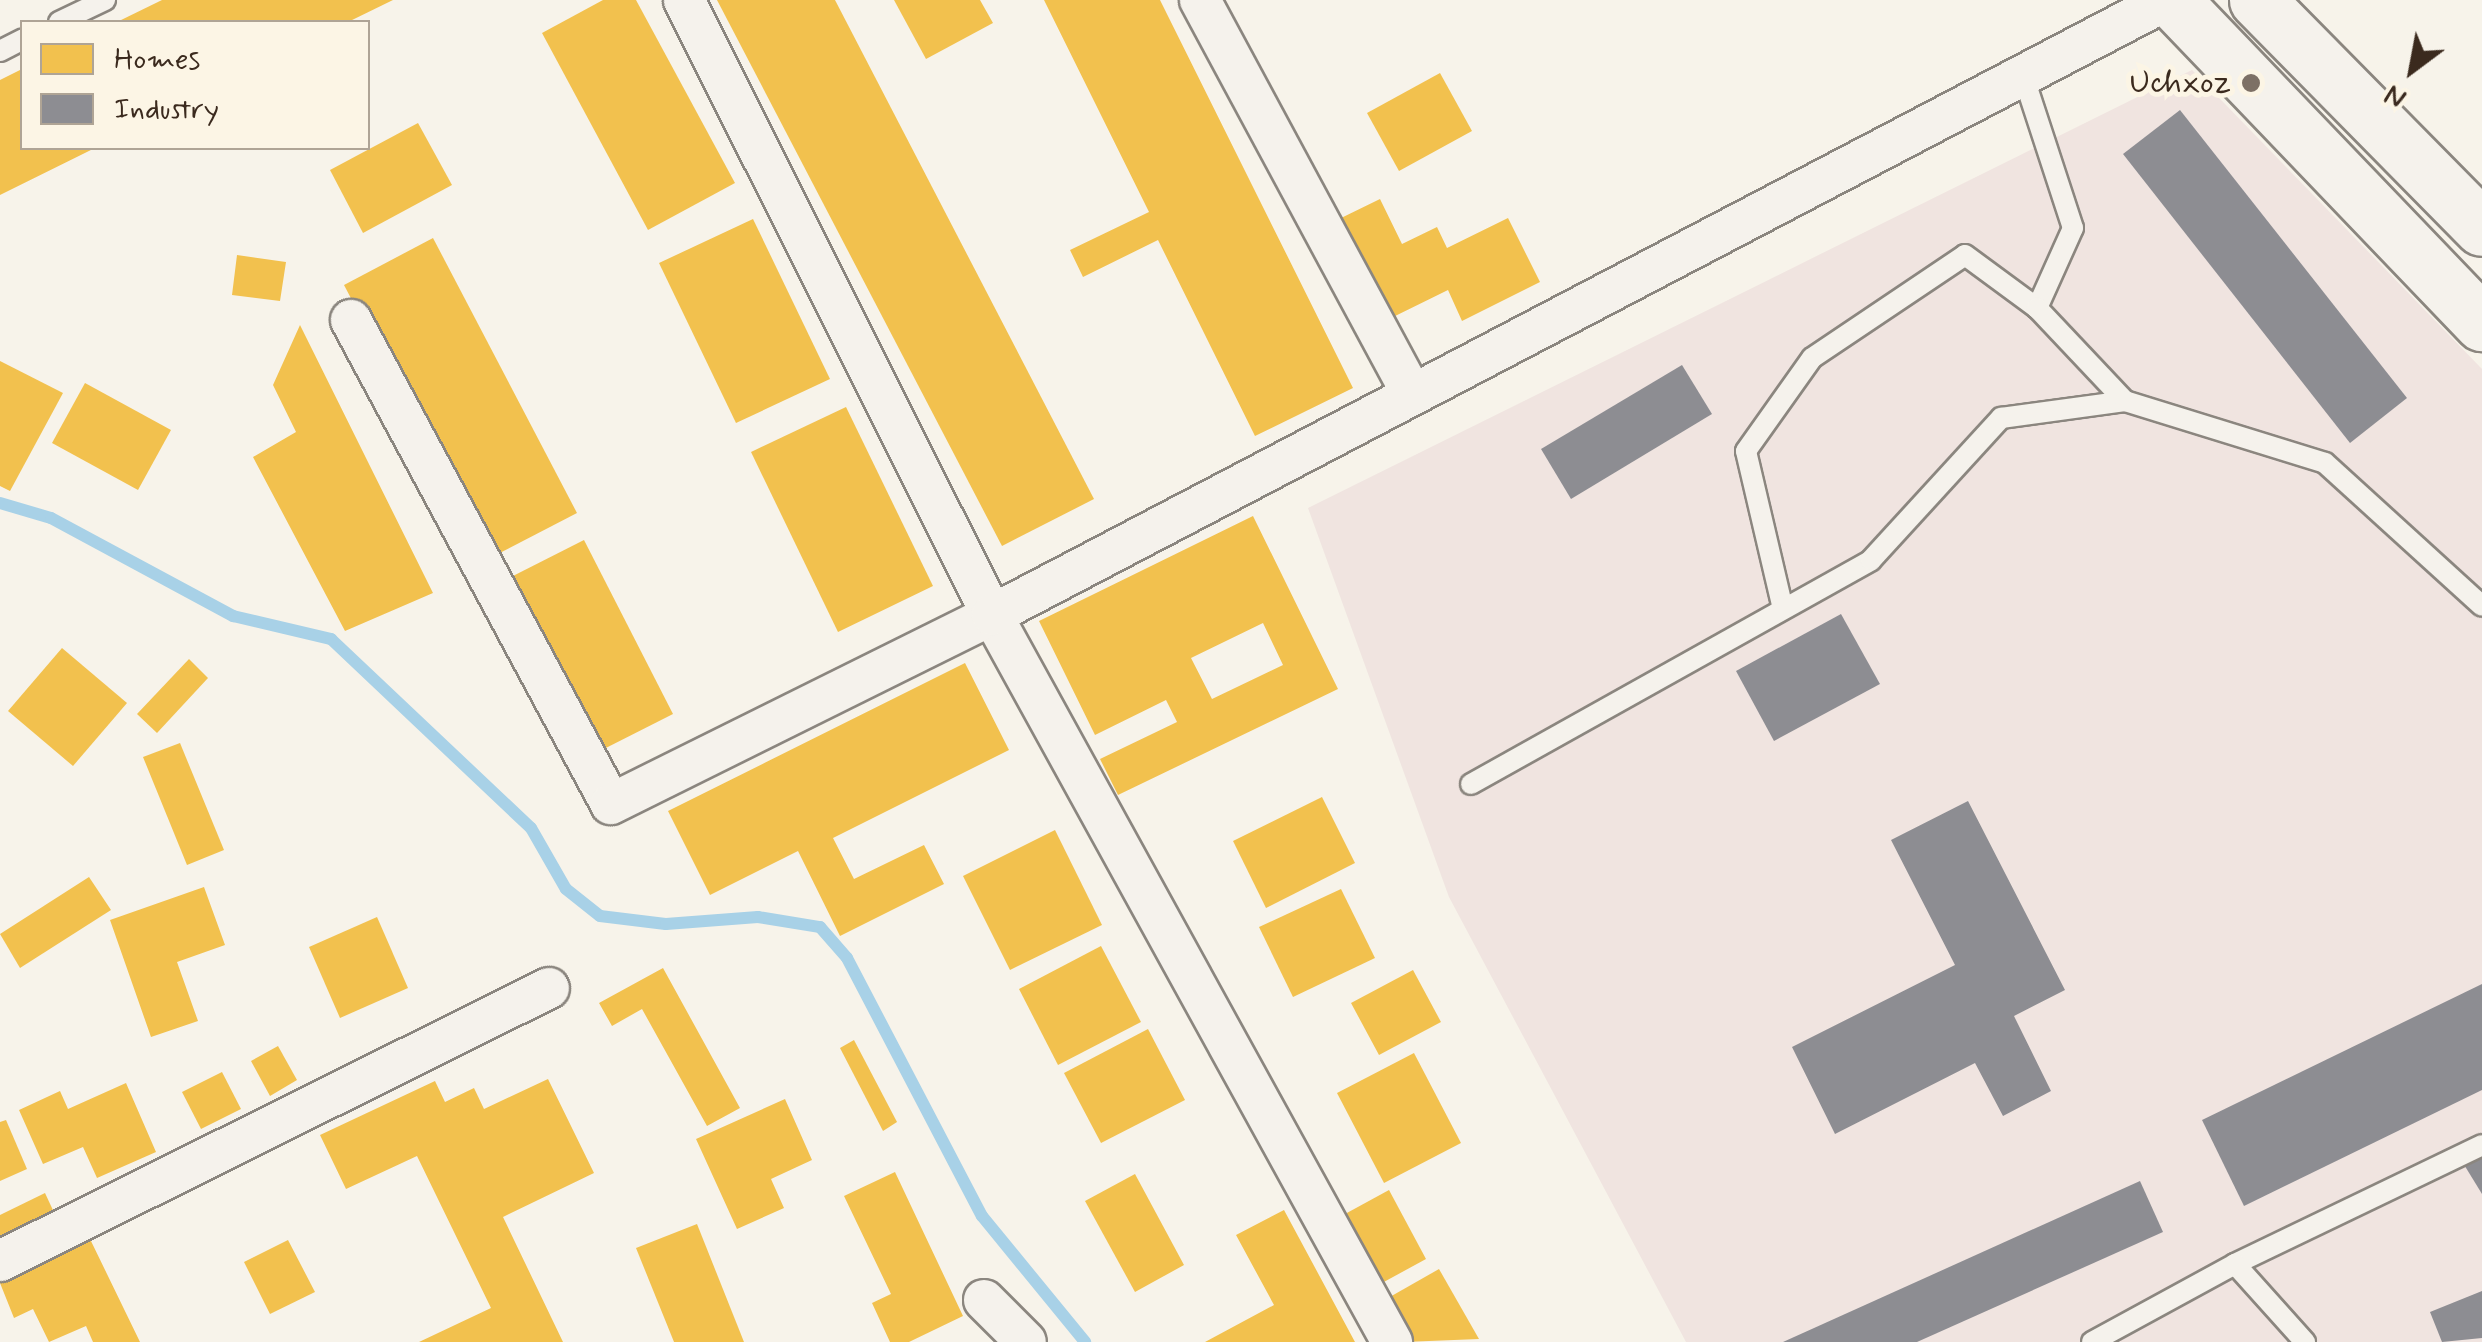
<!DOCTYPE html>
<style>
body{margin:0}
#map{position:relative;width:2482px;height:1342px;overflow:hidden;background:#f7f3ea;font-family:Mynerve,sans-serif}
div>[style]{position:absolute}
.built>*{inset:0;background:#f0e4e0}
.homes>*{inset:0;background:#f2c14e}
.industry>*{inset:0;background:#8d8d92}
.stream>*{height:12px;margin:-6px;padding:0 6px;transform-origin:6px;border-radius:6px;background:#a8d1e7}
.roads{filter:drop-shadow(2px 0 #8b867f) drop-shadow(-2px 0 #8b867f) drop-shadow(0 2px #8b867f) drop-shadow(0 -2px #8b867f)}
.lane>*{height:20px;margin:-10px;padding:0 10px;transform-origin:10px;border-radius:10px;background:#f5f2ec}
.street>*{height:40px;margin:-20px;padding:0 20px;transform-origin:20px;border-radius:20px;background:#f5f2ec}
.secondary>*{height:55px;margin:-27.5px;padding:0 27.5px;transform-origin:27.5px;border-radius:27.5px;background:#f5f2ec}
.dots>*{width:28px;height:28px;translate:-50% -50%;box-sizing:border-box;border:5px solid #fcf5e5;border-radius:50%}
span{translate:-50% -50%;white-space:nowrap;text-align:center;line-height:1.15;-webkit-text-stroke:10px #fcf5e5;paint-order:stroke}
.poi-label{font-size:32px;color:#3b2a1e}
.right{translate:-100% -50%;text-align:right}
.legend{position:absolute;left:20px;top:20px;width:350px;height:130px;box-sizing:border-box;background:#fcf5e5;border:2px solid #afa495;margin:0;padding:12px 18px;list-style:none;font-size:30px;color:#3b2a1e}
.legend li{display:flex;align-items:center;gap:20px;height:50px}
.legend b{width:50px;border:2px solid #afa495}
.north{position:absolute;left:2362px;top:20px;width:100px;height:100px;-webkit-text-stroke:8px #fcf5e5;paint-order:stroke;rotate:212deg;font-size:28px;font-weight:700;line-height:40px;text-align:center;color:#3b2a1e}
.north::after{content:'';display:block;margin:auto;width:35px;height:45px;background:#3b2a1e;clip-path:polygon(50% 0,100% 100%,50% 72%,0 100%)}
</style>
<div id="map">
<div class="built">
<i style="clip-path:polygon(2192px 70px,2482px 369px,2482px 1342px,1686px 1342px,1449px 897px,1308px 508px)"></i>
</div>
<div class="homes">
<i style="clip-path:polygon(162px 0,393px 0,348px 22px,117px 22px)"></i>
<i style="clip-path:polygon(603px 0,636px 0,735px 183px,648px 230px,542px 33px)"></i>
<i style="clip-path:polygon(717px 0,835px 0,1094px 499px,1002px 546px)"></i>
<i style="clip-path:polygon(894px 0,980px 0,993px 23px,926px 59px)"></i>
<i style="clip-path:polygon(1044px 0,1160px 0,1353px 388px,1255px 436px,1158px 240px,1083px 277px,1070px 250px,1149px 212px)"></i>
<i style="clip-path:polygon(22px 69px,22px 148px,95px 148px,0 195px,0 80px)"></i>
<i style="clip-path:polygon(1440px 73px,1472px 131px,1399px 171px,1367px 113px)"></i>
<i style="clip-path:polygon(418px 123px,452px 185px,363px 233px,330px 170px)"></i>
<i style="clip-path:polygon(1380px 199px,1402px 244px,1437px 227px,1447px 248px,1508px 218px,1540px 282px,1462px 321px,1448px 290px,1387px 320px,1337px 220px)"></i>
<i style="clip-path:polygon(753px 219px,830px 379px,736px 423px,659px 263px)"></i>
<i style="clip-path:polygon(433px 238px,577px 513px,488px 559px,344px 285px)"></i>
<i style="clip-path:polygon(237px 255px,286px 262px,280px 301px,232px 295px)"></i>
<i style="clip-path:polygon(300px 325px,433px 593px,345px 631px,253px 457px,296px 432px,273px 385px)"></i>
<i style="clip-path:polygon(0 361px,63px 393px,10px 491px,0 486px)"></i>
<i style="clip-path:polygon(85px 383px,171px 430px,138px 490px,52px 443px)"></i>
<i style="clip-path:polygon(846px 407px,933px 586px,838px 632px,751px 452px)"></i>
<i style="clip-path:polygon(evenodd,1253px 516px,1338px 689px,1118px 795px,1100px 759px,1177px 722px,1166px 700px,1095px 735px,1039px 621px,1253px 516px,1263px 623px,1283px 665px,1212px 699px,1191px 658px,1263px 623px)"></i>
<i style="clip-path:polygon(584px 540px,673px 714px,592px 755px,503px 581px)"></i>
<i style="clip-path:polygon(62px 648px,127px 703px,73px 766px,8px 711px)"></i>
<i style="clip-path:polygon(189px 659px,208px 678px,157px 733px,137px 714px)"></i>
<i style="clip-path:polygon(965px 663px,1009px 750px,833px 838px,854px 879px,924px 845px,944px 884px,840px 936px,798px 851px,710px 895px,668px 811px)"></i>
<i style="clip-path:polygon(180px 743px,224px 850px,187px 865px,143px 757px)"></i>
<i style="clip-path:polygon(1322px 797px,1355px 863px,1266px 908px,1233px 841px)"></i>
<i style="clip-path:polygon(1055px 830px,1102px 925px,1010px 970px,963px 876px)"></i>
<i style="clip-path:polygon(89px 877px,111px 910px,20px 968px,0 934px)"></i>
<i style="clip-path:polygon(204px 887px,225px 945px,177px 962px,198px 1021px,151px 1037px,110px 920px)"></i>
<i style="clip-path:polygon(1341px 889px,1375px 958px,1293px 997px,1259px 927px)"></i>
<i style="clip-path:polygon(377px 917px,408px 988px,340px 1018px,309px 947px)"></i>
<i style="clip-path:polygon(1101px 946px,1141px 1022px,1058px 1065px,1019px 989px)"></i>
<i style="clip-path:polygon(663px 968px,740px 1108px,707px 1126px,642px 1009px,612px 1026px,599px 1003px)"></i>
<i style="clip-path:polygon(1413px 970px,1441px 1022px,1379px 1055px,1351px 1003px)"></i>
<i style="clip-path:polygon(1148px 1029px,1185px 1100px,1101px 1143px,1064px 1073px)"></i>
<i style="clip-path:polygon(854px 1040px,897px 1122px,883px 1131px,840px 1048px)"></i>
<i style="clip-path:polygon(278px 1046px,297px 1080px,270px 1096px,251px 1061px)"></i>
<i style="clip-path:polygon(1414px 1053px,1461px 1143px,1384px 1183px,1337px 1093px)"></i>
<i style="clip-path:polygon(222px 1072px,241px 1109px,201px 1129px,182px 1092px)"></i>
<i style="clip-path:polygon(548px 1079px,594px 1173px,503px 1217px,563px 1342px,419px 1342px,491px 1308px,417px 1156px,346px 1189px,320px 1135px,435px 1081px,445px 1102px,474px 1088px,484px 1109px)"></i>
<i style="clip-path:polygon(126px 1083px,156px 1152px,97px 1178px,83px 1147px,43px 1164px,19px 1110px,60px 1091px,68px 1109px)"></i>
<i style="clip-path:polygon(785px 1099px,812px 1160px,771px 1179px,784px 1208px,737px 1229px,696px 1139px)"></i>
<i style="clip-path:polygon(6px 1120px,27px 1169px,0 1181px,0 1122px)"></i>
<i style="clip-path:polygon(895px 1172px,963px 1316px,909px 1342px,890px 1342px,872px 1303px,891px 1294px,844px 1196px)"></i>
<i style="clip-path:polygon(1135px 1174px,1184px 1265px,1135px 1292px,1085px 1201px)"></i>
<i style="clip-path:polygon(1389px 1190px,1426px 1259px,1371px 1289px,1334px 1220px)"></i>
<i style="clip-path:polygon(45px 1193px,58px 1221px,0 1249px,0 1215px)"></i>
<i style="clip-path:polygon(1284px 1210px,1355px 1342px,1205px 1342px,1274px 1305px,1236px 1235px)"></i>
<i style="clip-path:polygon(697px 1224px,744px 1342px,674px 1342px,636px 1248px)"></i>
<i style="clip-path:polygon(90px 1239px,140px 1342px,93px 1342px,86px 1326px,49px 1342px,33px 1309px,14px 1318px,0 1283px)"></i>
<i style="clip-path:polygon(288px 1240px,315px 1292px,270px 1314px,244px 1262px)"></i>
<i style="clip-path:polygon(1439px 1269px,1479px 1339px,1404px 1342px,1381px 1302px)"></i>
</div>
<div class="industry">
<i style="clip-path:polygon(2180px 110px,2407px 398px,2350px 443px,2123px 154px)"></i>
<i style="clip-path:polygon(1682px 365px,1712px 414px,1571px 499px,1541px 449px)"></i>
<i style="clip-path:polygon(1841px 614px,1880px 684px,1774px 741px,1736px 671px)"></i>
<i style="clip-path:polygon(1968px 801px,2065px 990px,2014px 1016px,2051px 1091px,2003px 1116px,1975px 1063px,1835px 1134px,1792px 1047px,1955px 965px,1891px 840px)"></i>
<i style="clip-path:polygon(2482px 984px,2482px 1090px,2244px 1206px,2202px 1120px)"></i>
<i style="clip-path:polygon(2482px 1151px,2482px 1194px,2463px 1163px)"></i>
<i style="clip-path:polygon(2140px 1181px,2163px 1232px,1917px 1342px,1783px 1342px)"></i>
<i style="clip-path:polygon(2482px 1291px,2482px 1338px,2442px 1342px,2430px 1312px)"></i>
</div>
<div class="stream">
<i style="left:0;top:503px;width:53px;rotate:16.4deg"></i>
<i style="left:51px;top:518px;width:207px;rotate:28.3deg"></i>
<i style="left:233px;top:616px;width:101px;rotate:13.2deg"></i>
<i style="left:331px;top:639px;width:275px;rotate:43.4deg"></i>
<i style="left:531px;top:828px;width:70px;rotate:60.2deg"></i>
<i style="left:566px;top:889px;width:43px;rotate:38.5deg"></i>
<i style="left:600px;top:916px;width:66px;rotate:6.9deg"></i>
<i style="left:666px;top:924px;width:92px;rotate:-4.4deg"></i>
<i style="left:758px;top:917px;width:63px;rotate:9.2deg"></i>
<i style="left:820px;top:927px;width:41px;rotate:48.9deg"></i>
<i style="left:847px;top:958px;width:291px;rotate:62.4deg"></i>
<i style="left:982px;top:1216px;width:163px;rotate:50.7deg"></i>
</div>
<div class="roads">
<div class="lane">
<i style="left:59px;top:22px;width:51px;rotate:-25.6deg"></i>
<i style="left:0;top:51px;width:25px;rotate:-27deg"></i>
<i style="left:2023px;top:75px;width:161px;rotate:71.9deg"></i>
<i style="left:2073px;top:228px;width:88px;rotate:114.2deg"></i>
<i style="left:1783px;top:609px;width:162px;rotate:-103.2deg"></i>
<i style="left:1746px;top:451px;width:114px;rotate:-54.6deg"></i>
<i style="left:1812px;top:358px;width:184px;rotate:-33.9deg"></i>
<i style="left:1965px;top:255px;width:89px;rotate:36.4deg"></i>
<i style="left:2037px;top:308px;width:128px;rotate:46.6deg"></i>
<i style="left:1471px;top:784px;width:458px;rotate:-29.2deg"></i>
<i style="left:1871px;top:560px;width:193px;rotate:-47.5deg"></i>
<i style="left:2001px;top:418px;width:125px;rotate:-7.8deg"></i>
<i style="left:2125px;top:401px;width:209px;rotate:17.2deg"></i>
<i style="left:2325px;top:463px;width:212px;rotate:42.3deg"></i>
<i style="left:2235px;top:1264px;width:274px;rotate:-25.7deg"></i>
<i style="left:2092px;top:1342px;width:163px;rotate:-28.6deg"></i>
<i style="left:2235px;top:1264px;width:105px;rotate:48.1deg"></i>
</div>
<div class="street">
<i style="left:684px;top:0;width:688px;rotate:63.4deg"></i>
<i style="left:992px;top:615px;width:830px;rotate:61.18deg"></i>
<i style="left:1200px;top:0;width:447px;rotate:61.7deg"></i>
<i style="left:351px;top:320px;width:549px;rotate:61.76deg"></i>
<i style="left:611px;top:804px;width:425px;rotate:-26.4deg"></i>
<i style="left:992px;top:615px;width:1326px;rotate:-27.63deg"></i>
<i style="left:0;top:1261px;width:613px;rotate:-26.44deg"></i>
<i style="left:984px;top:1300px;width:59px;rotate:45deg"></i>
</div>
<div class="secondary">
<i style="left:2172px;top:0;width:448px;rotate:46.2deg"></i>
<i style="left:2257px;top:0;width:320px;rotate:45.4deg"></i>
</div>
</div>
<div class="dots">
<i style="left:2251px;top:83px;background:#7d7065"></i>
</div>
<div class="poi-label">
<span class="right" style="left:2231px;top:83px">Uchxoz</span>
</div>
<ul class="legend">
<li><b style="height:28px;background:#f2c14e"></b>Homes</li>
<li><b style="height:28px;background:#8d8d92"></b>Industry</li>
</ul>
<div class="north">N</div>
</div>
